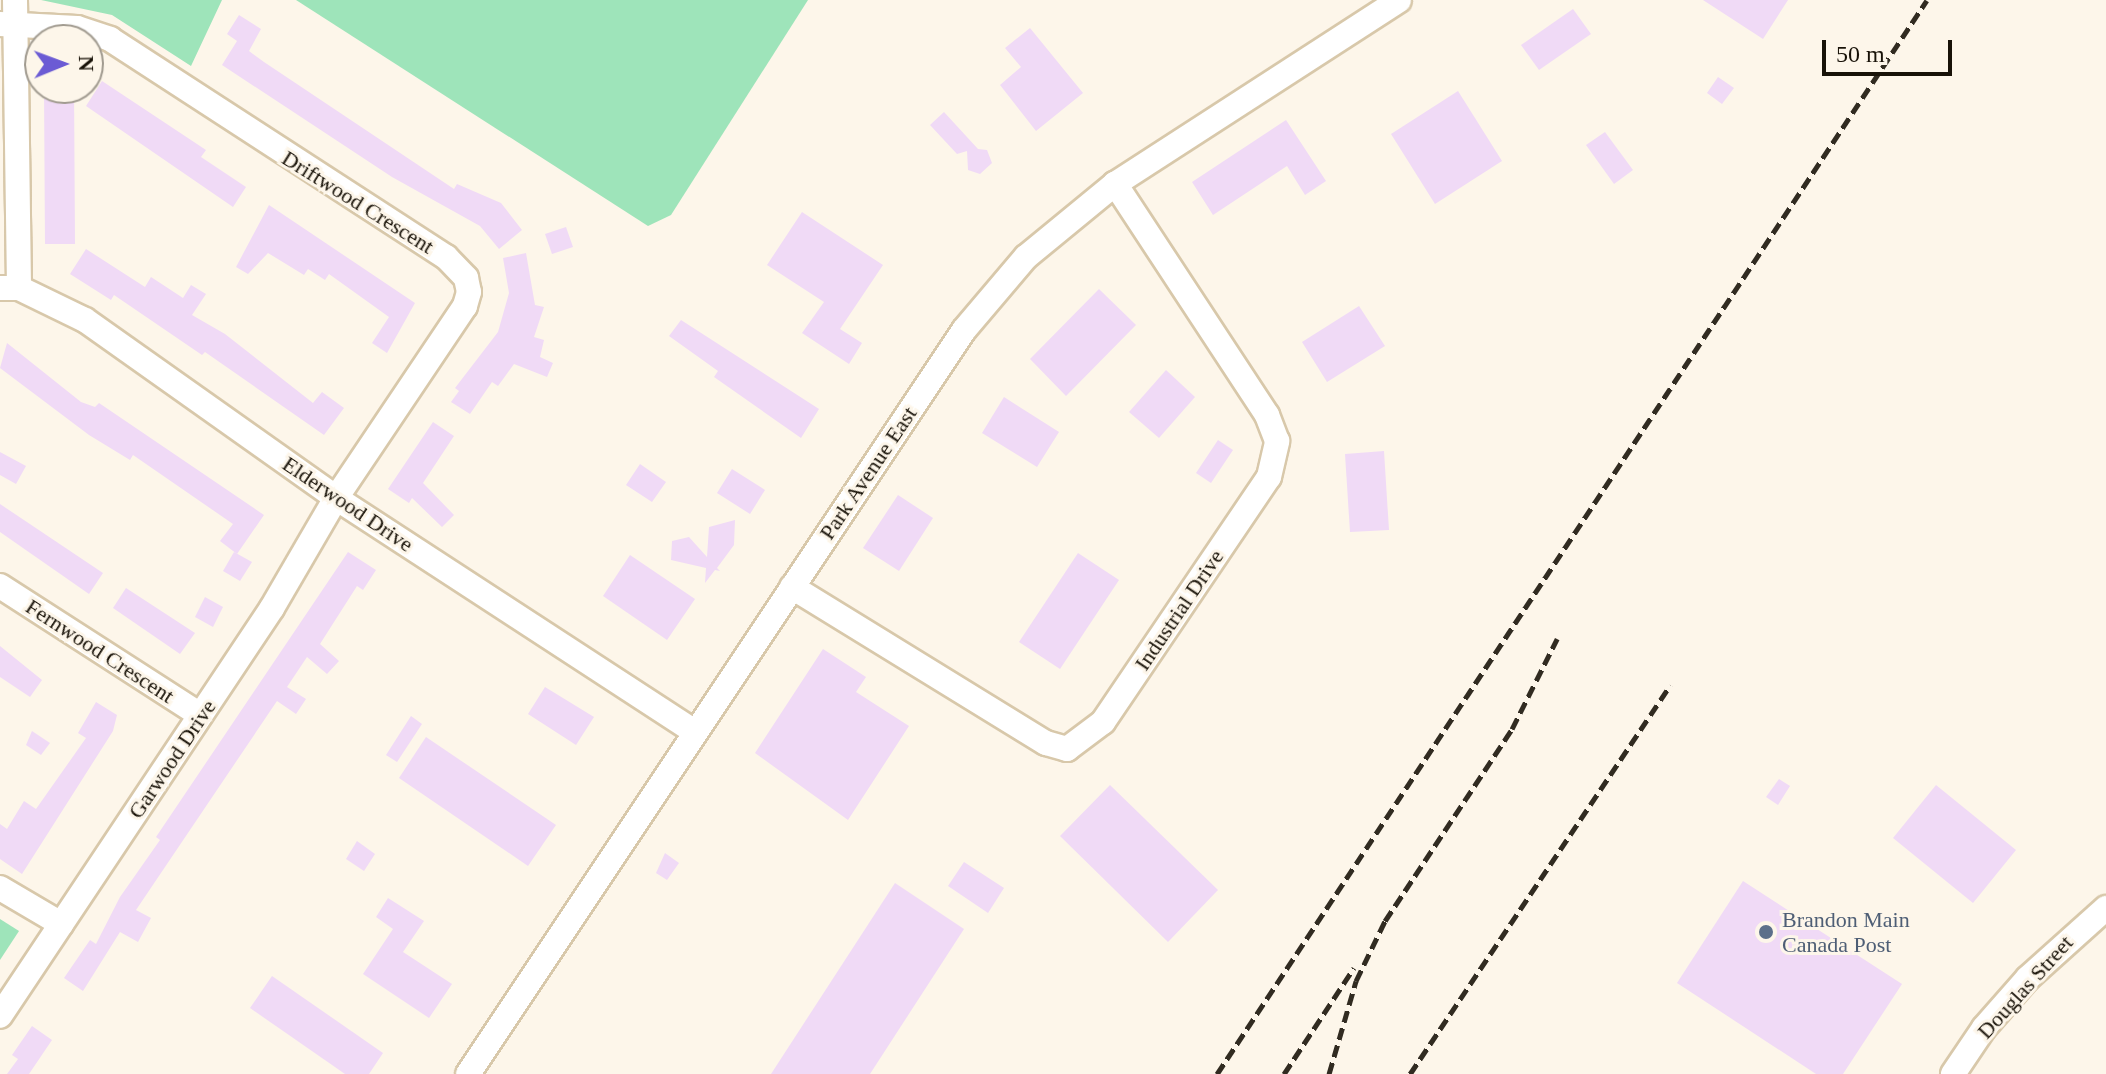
<!DOCTYPE html>
<style>
body{margin:0}
#map{position:relative;width:2106px;height:1074px;overflow:hidden;background:#fdf6ea;font-family:"Times New Roman",serif}
div>[style]{position:absolute}
.green>*{inset:0;background:#9ee4ba}
.building>*{inset:0;background:#f0daf6}
.roads{filter:drop-shadow(2px 0 #d8c8aa) drop-shadow(-2px 0 #d8c8aa) drop-shadow(0 2px #d8c8aa) drop-shadow(0 -2px #d8c8aa)}
.minor>*{height:24px;margin:-12px;padding:0 12px;transform-origin:12px;border-radius:12px;background:#fff}
.rail>*{height:5px;margin-top:-2.5px;transform-origin:0;background:repeating-linear-gradient(90deg,#312b21 0 12px,transparent 0 18px)}
.dots>*{width:22px;height:22px;translate:-50% -50%;box-sizing:border-box;border:4px solid #fdf6ea;border-radius:50%}
span{translate:-50% -50%;white-space:nowrap;text-align:center;line-height:1.15;-webkit-text-stroke:6px #fdf6ea;paint-order:stroke}
.street-label{font-size:22px;color:#181208}
.service-label{font-size:22px;color:#4e5e75}
.left{translate:0 -50%;text-align:left}
.north{position:absolute;left:24px;top:24px;width:80px;height:80px;box-sizing:border-box;background:#fdf6ea;border:2px solid #a19b90;border-radius:50%;rotate:89deg;font-size:22px;font-weight:700;line-height:32px;text-align:center;color:#181208}
.north::after{content:'';display:block;margin:auto;width:28px;height:36px;background:#6b5bd4;clip-path:polygon(50% 0,100% 100%,50% 72%,0 100%)}
.scale{position:absolute;left:1822px;top:40px;width:130px;height:36px;box-sizing:border-box;border:4px solid #181208;border-top:0;padding-left:10px;font-size:24px;line-height:28px;white-space:nowrap;color:#181208;-webkit-text-stroke:6px #fdf6ea;paint-order:stroke}
</style>
<div id="map">
<div class="green">
<i style="clip-path:polygon(41px 0,222px 0,191px 66px,112px 15px)"></i>
<i style="clip-path:polygon(296px 0,808px 0,671px 215px,648px 226px)"></i>
<i style="clip-path:polygon(0 919px,19px 931px,0 960px)"></i>
</div>
<div class="building">
<i style="clip-path:polygon(1703px 0,1788px 0,1763px 39px)"></i>
<i style="clip-path:polygon(1573px 9px,1591px 34px,1539px 70px,1521px 45px)"></i>
<i style="clip-path:polygon(239px 15px,261px 29px,249px 51px,264px 62px,454px 189px,457px 184px,501px 203px,522px 230px,499px 249px,480px 226px,392px 177px,222px 65px,237px 41px,227px 34px)"></i>
<i style="clip-path:polygon(1030px 28px,1083px 93px,1036px 131px,1000px 85px,1021px 67px,1005px 48px)"></i>
<i style="clip-path:polygon(1718px 77px,1734px 88px,1722px 104px,1707px 93px)"></i>
<i style="clip-path:polygon(102px 81px,206px 150px,201px 157px,246px 187px,233px 207px,86px 106px)"></i>
<i style="clip-path:polygon(44px 88px,74px 88px,75px 244px,45px 244px)"></i>
<i style="clip-path:polygon(1458px 91px,1502px 161px,1435px 204px,1391px 134px)"></i>
<i style="clip-path:polygon(944px 112px,978px 149px,987px 150px,992px 163px,980px 174px,968px 170px,967px 151px,957px 154px,930px 125px)"></i>
<i style="clip-path:polygon(1286px 120px,1326px 181px,1305px 195px,1287px 166px,1213px 215px,1192px 182px)"></i>
<i style="clip-path:polygon(1605px 132px,1633px 170px,1614px 184px,1586px 145px)"></i>
<i style="clip-path:polygon(269px 205px,415px 303px,387px 353px,372px 343px,389px 317px,329px 274px,325px 280px,308px 269px,304px 275px,268px 253px,248px 274px,236px 267px)"></i>
<i style="clip-path:polygon(802px 212px,883px 265px,840px 329px,862px 343px,849px 364px,802px 333px,824px 302px,767px 265px)"></i>
<i style="clip-path:polygon(566px 227px,573px 247px,552px 254px,545px 234px)"></i>
<i style="clip-path:polygon(86px 249px,145px 287px,151px 277px,183px 298px,191px 285px,206px 294px,192px 315px,225px 334px,313px 403px,322px 392px,344px 408px,324px 435px,205px 352px,202px 355px,114px 295px,111px 300px,70px 274px)"></i>
<i style="clip-path:polygon(526px 253px,535px 305px,544px 307px,534px 337px,544px 340px,540px 357px,553px 363px,547px 377px,514px 364px,498px 386px,492px 382px,470px 414px,451px 402px,459px 391px,455px 388px,498px 332px,509px 293px,503px 258px)"></i>
<i style="clip-path:polygon(1099px 289px,1136px 325px,1066px 396px,1030px 359px)"></i>
<i style="clip-path:polygon(1359px 306px,1385px 346px,1327px 382px,1302px 342px)"></i>
<i style="clip-path:polygon(681px 320px,819px 409px,801px 438px,714px 377px,718px 371px,669px 336px)"></i>
<i style="clip-path:polygon(7px 343px,81px 402px,95px 407px,99px 403px,264px 515px,237px 554px,220px 541px,233px 524px,133px 455px,130px 460px,89px 435px,0 368px)"></i>
<i style="clip-path:polygon(1166px 370px,1195px 397px,1159px 438px,1129px 412px)"></i>
<i style="clip-path:polygon(1004px 397px,1059px 432px,1037px 467px,982px 433px)"></i>
<i style="clip-path:polygon(433px 422px,454px 436px,423px 483px,454px 515px,442px 527px,412px 498px,409px 503px,388px 489px)"></i>
<i style="clip-path:polygon(1218px 440px,1233px 450px,1211px 483px,1196px 473px)"></i>
<i style="clip-path:polygon(1384px 451px,1389px 530px,1350px 532px,1345px 454px)"></i>
<i style="clip-path:polygon(0 452px,26px 466px,16px 484px,0 475px)"></i>
<i style="clip-path:polygon(640px 464px,666px 482px,652px 502px,626px 485px)"></i>
<i style="clip-path:polygon(732px 469px,765px 490px,750px 514px,717px 493px)"></i>
<i style="clip-path:polygon(898px 495px,933px 518px,899px 571px,863px 548px)"></i>
<i style="clip-path:polygon(0 504px,103px 573px,89px 594px,0 532px)"></i>
<i style="clip-path:polygon(735px 520px,734px 545px,717px 568px,720px 571px,715px 570px,705px 583px,706px 568px,671px 560px,672px 541px,689px 537px,707px 557px,709px 527px)"></i>
<i style="clip-path:polygon(234px 552px,252px 562px,240px 581px,223px 571px)"></i>
<i style="clip-path:polygon(348px 552px,376px 570px,363px 590px,357px 586px,320px 644px,339px 661px,327px 674px,307px 657px,287px 687px,306px 699px,296px 714px,277px 701px,136px 910px,151px 918px,138px 942px,120px 932px,83px 991px,64px 978px,90px 940px,96px 944px,120px 897px,160px 840px,156px 837px)"></i>
<i style="clip-path:polygon(1078px 553px,1119px 580px,1060px 669px,1019px 642px)"></i>
<i style="clip-path:polygon(630px 555px,695px 599px,667px 640px,603px 596px)"></i>
<i style="clip-path:polygon(126px 588px,195px 633px,180px 654px,113px 608px)"></i>
<i style="clip-path:polygon(205px 597px,223px 607px,213px 627px,195px 617px)"></i>
<i style="clip-path:polygon(0 646px,42px 680px,30px 697px,0 677px)"></i>
<i style="clip-path:polygon(823px 649px,866px 677px,856px 692px,909px 726px,848px 820px,755px 753px)"></i>
<i style="clip-path:polygon(545px 687px,594px 717px,576px 745px,528px 714px)"></i>
<i style="clip-path:polygon(96px 702px,117px 715px,113px 731px,22px 874px,0 859px,0 824px,7px 829px,24px 801px,36px 809px,86px 738px,78px 733px)"></i>
<i style="clip-path:polygon(411px 716px,422px 724px,397px 762px,386px 755px)"></i>
<i style="clip-path:polygon(32px 731px,50px 743px,41px 755px,26px 745px)"></i>
<i style="clip-path:polygon(426px 737px,556px 825px,528px 866px,399px 778px)"></i>
<i style="clip-path:polygon(1779px 779px,1790px 786px,1778px 805px,1766px 797px)"></i>
<i style="clip-path:polygon(1110px 785px,1218px 890px,1168px 942px,1060px 836px)"></i>
<i style="clip-path:polygon(1936px 785px,2016px 850px,1973px 903px,1893px 838px)"></i>
<i style="clip-path:polygon(357px 841px,375px 854px,364px 871px,346px 859px)"></i>
<i style="clip-path:polygon(665px 853px,679px 863px,667px 880px,656px 873px)"></i>
<i style="clip-path:polygon(964px 862px,1004px 888px,988px 913px,948px 886px)"></i>
<i style="clip-path:polygon(1743px 881px,1902px 984px,1843px 1074px,1816px 1074px,1677px 983px)"></i>
<i style="clip-path:polygon(895px 883px,964px 929px,870px 1074px,771px 1074px)"></i>
<i style="clip-path:polygon(388px 898px,424px 921px,403px 952px,452px 984px,429px 1018px,363px 974px,393px 929px,376px 917px)"></i>
<i style="clip-path:polygon(272px 976px,383px 1053px,369px 1074px,345px 1074px,250px 1008px)"></i>
<i style="clip-path:polygon(32px 1026px,52px 1040px,29px 1074px,7px 1074px,18px 1059px,12px 1055px)"></i>
</div>
<div class="roads">
<div class="minor">
<i style="left:15px;top:0;width:288px;rotate:89.2deg"></i>
<i style="left:0;top:24px;width:77px;rotate:3deg"></i>
<i style="left:77px;top:28px;width:35px;rotate:18deg"></i>
<i style="left:110px;top:39px;width:401px;rotate:33deg"></i>
<i style="left:446px;top:257px;width:29px;rotate:46deg"></i>
<i style="left:466px;top:278px;width:14px;rotate:78deg"></i>
<i style="left:469px;top:292px;width:15px;rotate:106deg"></i>
<i style="left:465px;top:306px;width:231px;rotate:123.9deg"></i>
<i style="left:336px;top:498px;width:127px;rotate:120.2deg"></i>
<i style="left:272px;top:608px;width:490px;rotate:123.7deg"></i>
<i style="left:0;top:288px;width:19px"></i>
<i style="left:19px;top:288px;width:73px;rotate:25.9deg"></i>
<i style="left:85px;top:320px;width:308px;rotate:35.3deg"></i>
<i style="left:336px;top:498px;width:427px;rotate:33.1deg"></i>
<i style="left:0;top:586px;width:238px;rotate:32.8deg"></i>
<i style="left:792px;top:587px;width:298px;rotate:31.6deg"></i>
<i style="left:1046px;top:743px;width:22px;rotate:16deg"></i>
<i style="left:1067px;top:749px;width:45px;rotate:-36.9deg"></i>
<i style="left:1103px;top:722px;width:296px;rotate:-55.9deg"></i>
<i style="left:1269px;top:477px;width:37px;rotate:-77deg"></i>
<i style="left:1277px;top:441px;width:28px;rotate:-111deg"></i>
<i style="left:1267px;top:415px;width:277px;rotate:-123.3deg"></i>
<i style="left:0;top:888px;width:71px;rotate:30.5deg"></i>
<i style="left:468px;top:1074px;width:894px;rotate:-56.31deg"></i>
<i style="left:964px;top:330px;width:96px;rotate:-49.7deg"></i>
<i style="left:1026px;top:257px;width:115px;rotate:-39.4deg"></i>
<i style="left:1115px;top:184px;width:338px;rotate:-32.9deg"></i>
<i style="left:1953px;top:1074px;width:55px;rotate:-56deg"></i>
<i style="left:1984px;top:1028px;width:67px;rotate:-48.7deg"></i>
<i style="left:2028px;top:978px;width:105px;rotate:-41.9deg"></i>
</div>
</div>
<div class="rail">
<i style="left:1217px;top:1074px;width:1287px;rotate:-56.53deg"></i>
<i style="left:1284px;top:1074px;width:127px;rotate:-56.6deg"></i>
<i style="left:1329px;top:1074px;width:97px;rotate:-73.8deg"></i>
<i style="left:1356px;top:981px;width:67px;rotate:-64.2deg"></i>
<i style="left:1385px;top:921px;width:230px;rotate:-56.5deg"></i>
<i style="left:1512px;top:729px;width:101px;rotate:-63.4deg"></i>
<i style="left:1410px;top:1074px;width:468px;rotate:-56.2deg"></i>
</div>
<div class="dots">
<i style="left:1766px;top:932px;background:#5c6f8a"></i>
</div>
<div class="street-label">
<span style="left:358px;top:202px;rotate:32deg">Driftwood Crescent</span>
<span style="left:868px;top:473px;rotate:-56deg">Park Avenue East</span>
<span style="left:348px;top:504px;rotate:34deg">Elderwood Drive</span>
<span style="left:1179px;top:610px;rotate:-56deg">Industrial Drive</span>
<span style="left:100px;top:651px;rotate:33deg">Fernwood Crescent</span>
<span style="left:172px;top:759px;rotate:-56deg">Garwood Drive</span>
<span style="left:2025px;top:987px;rotate:-48deg">Douglas Street</span>
</div>
<div class="service-label">
<span class="left" style="left:1782px;top:932px">Brandon Main<br>Canada Post</span>
</div>
<div class="north">N</div>
<div class="scale">50 m</div>
</div>
